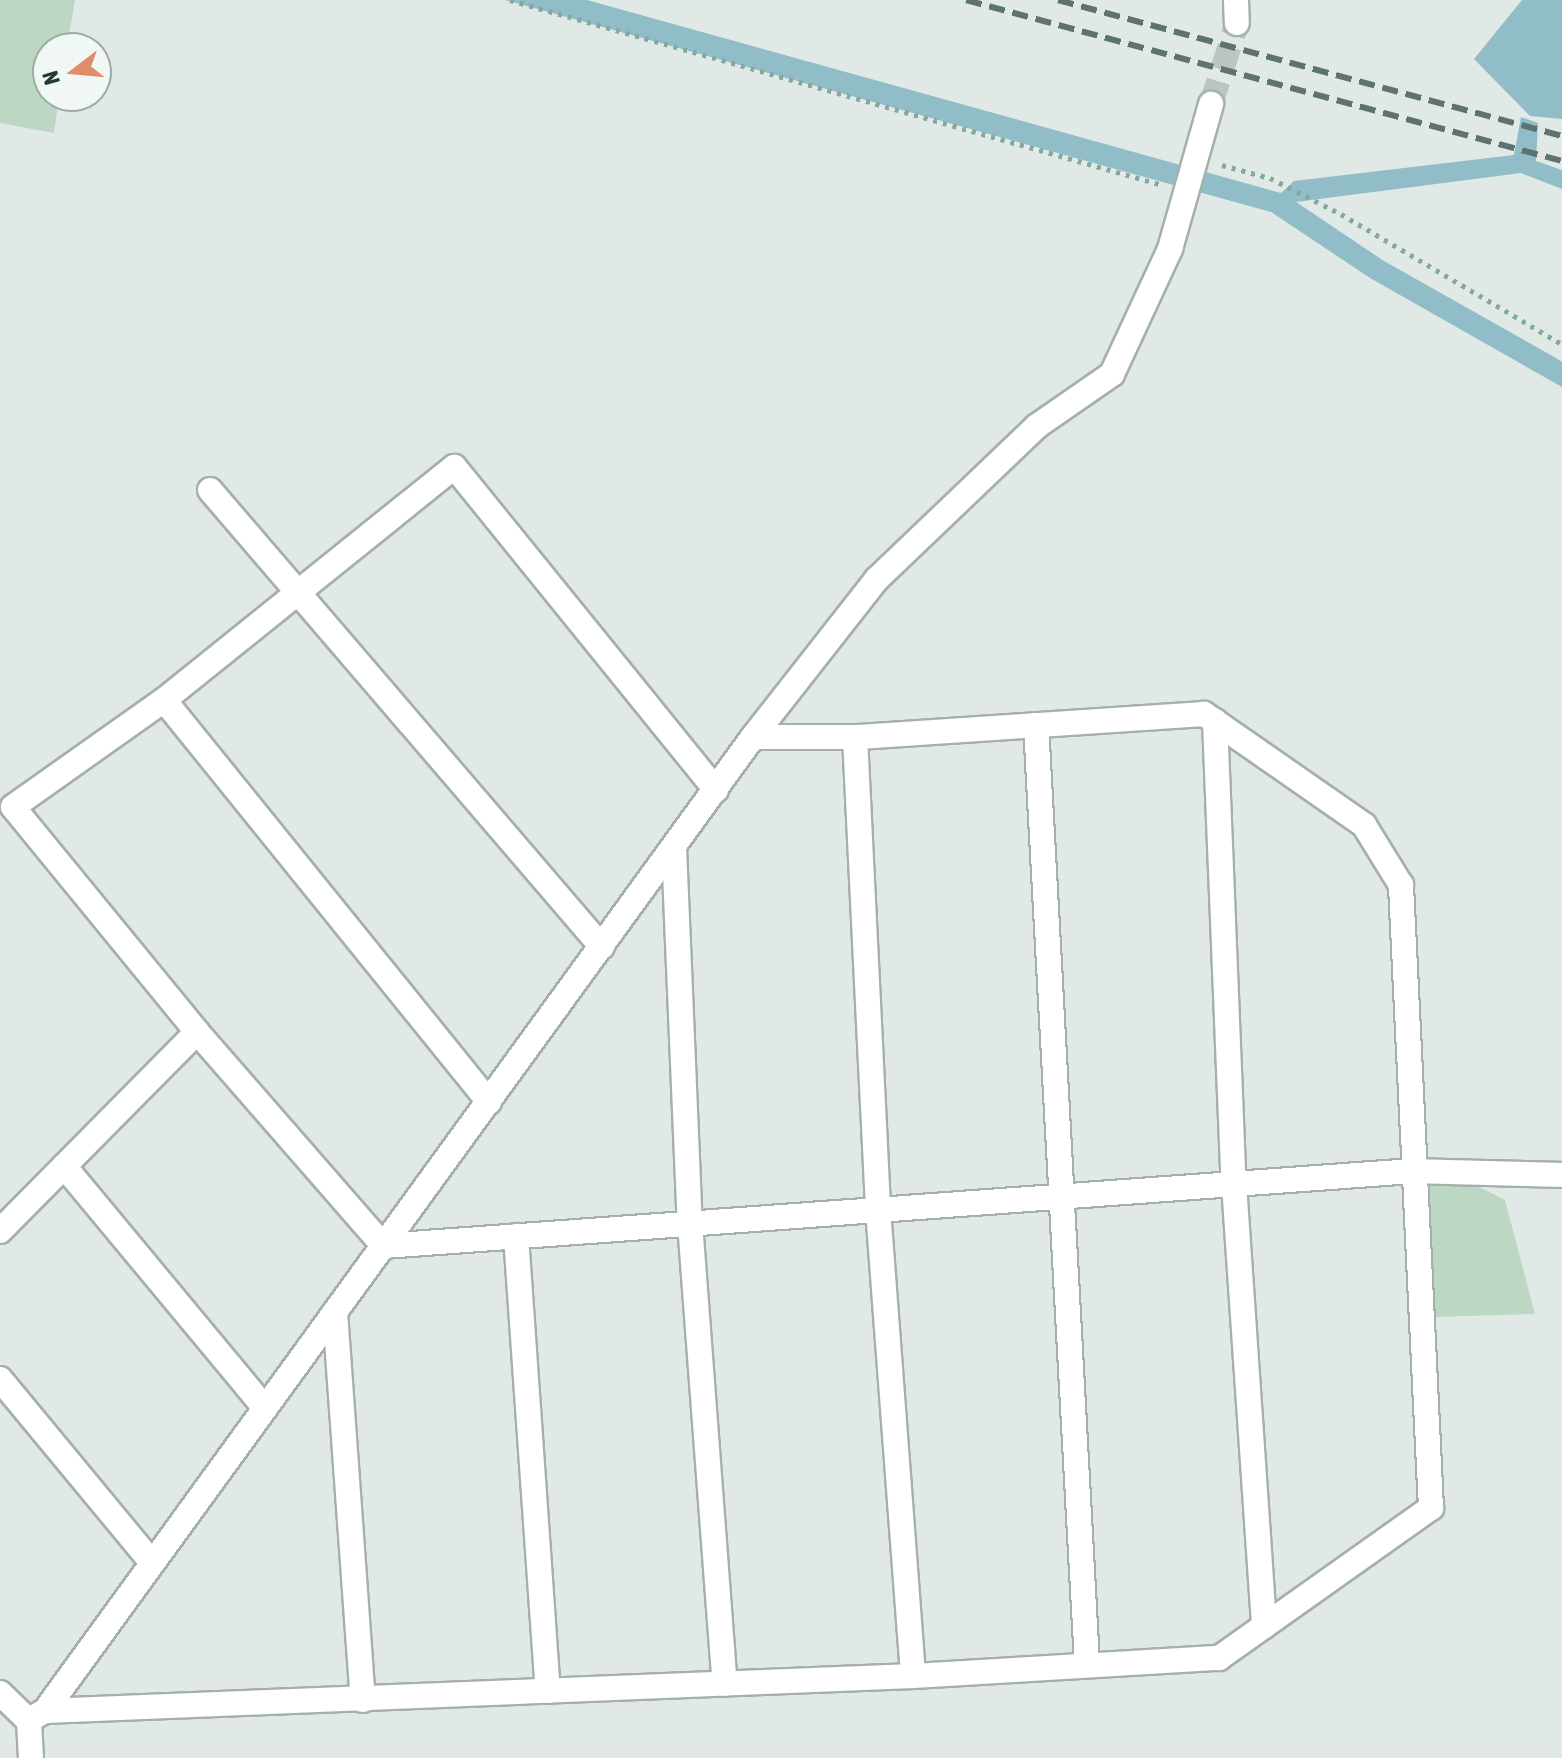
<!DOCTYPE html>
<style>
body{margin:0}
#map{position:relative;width:1562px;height:1758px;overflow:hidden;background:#e1e9e6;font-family:"Asap Condensed",sans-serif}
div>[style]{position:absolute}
.green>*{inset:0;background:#bcd8c5}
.water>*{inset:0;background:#90bdc8}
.street-tunnel>*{height:24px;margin-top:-12px;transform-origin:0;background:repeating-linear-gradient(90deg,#bbc6c2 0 24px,transparent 0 36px)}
.path>*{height:5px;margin-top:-2.5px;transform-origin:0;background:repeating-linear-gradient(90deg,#85a99f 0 4px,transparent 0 10px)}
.roads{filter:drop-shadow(2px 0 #a5b0ad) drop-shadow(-2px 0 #a5b0ad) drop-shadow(0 2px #a5b0ad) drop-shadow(0 -2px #a5b0ad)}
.street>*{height:24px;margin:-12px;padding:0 12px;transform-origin:12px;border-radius:12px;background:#fff}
.secondary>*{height:24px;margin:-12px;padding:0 12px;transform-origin:12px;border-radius:12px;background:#fff}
.rail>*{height:6px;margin-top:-3px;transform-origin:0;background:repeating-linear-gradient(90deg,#5e736f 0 16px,transparent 0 24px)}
span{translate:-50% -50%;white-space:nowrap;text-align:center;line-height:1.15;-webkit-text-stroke:6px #f1f7f4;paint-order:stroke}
.north{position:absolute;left:32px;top:32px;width:80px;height:80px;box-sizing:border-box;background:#f1f7f4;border:2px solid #9faba7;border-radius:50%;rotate:254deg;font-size:22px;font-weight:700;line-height:32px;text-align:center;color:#243833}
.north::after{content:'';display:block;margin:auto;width:28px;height:36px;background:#e08b69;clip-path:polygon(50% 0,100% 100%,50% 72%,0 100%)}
</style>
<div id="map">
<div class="green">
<i style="clip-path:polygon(0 0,75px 0,67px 48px,48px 48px,48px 96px,59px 96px,54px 133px,0 123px)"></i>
<i style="clip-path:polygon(1422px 1181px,1477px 1186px,1505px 1200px,1535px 1314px,1435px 1317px)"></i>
</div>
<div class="water">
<i style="clip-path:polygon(505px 0,587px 0,1281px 193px,1294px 181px,1514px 155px,1521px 117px,1538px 123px,1536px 161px,1562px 170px,1562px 189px,1521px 173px,1296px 202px,1384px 261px,1556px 358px,1562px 362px,1562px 387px,1370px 278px,1271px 212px)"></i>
<i style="clip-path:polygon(1522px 0,1562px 0,1562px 119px,1530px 116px,1474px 59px)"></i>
</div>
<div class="street-tunnel">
<i style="left:1211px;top:104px;width:85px;rotate:-72.2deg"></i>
</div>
<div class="path">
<i style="left:510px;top:0;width:675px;rotate:15.83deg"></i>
<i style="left:1222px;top:165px;width:50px;rotate:15.2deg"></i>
<i style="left:1270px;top:178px;width:80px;rotate:26.9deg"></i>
<i style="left:1341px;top:214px;width:256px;rotate:30.5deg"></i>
</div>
<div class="roads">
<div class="street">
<i style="left:1236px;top:0;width:23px;rotate:88deg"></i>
<i style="left:210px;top:490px;width:602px;rotate:49.38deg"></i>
<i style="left:164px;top:700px;width:517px;rotate:51.05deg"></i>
<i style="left:1215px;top:721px;width:463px;rotate:87.7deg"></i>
<i style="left:1234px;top:1184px;width:443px;rotate:86.1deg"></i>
<i style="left:1036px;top:725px;width:941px;rotate:86.89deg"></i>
<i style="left:855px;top:737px;width:473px;rotate:87.2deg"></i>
<i style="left:878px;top:1209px;width:468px;rotate:85.7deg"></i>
<i style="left:716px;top:790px;width:416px;rotate:-129deg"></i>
<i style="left:454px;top:467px;width:372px;rotate:141.2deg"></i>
<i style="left:164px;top:700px;width:185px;rotate:144.7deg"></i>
<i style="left:13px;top:807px;width:291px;rotate:50.7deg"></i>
<i style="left:197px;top:1032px;width:284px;rotate:48.9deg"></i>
<i style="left:384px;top:1246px;width:1031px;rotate:-4.17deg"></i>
<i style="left:1412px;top:1171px;width:150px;rotate:1.5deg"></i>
<i style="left:674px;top:848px;width:375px;rotate:87.6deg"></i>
<i style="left:690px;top:1223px;width:462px;rotate:85.7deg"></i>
<i style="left:64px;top:1166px;width:315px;rotate:50.3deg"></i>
<i style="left:0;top:1231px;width:280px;rotate:-45.3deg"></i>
<i style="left:516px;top:1236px;width:456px;rotate:86deg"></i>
<i style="left:335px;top:1312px;width:389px;rotate:85.9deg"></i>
<i style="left:0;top:1379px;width:239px;rotate:50.4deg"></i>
<i style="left:45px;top:1711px;width:869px;rotate:-2.31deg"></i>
<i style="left:913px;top:1676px;width:307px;rotate:-3.4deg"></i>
<i style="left:1219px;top:1658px;width:260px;rotate:-35.3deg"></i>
<i style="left:1431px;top:1508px;width:624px;rotate:-92.76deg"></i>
<i style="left:1401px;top:885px;width:70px;rotate:-121.7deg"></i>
<i style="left:1364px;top:825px;width:195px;rotate:-145.2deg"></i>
<i style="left:1204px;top:714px;width:350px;rotate:176.2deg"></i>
<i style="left:855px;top:737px;width:102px;rotate:180deg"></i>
<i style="left:34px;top:1717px;width:13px;rotate:-29deg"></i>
<i style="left:45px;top:1711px;width:1204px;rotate:-53.99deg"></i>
<i style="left:753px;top:737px;width:201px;rotate:-51.9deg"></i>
<i style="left:877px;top:579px;width:221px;rotate:-43.7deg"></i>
<i style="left:1037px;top:426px;width:91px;rotate:-34.7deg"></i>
<i style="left:1112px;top:374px;width:138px;rotate:-65.1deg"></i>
<i style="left:1170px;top:249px;width:151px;rotate:-74.2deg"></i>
</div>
<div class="secondary">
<i style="left:0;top:1693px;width:40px;rotate:44deg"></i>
<i style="left:29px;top:1721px;width:37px;rotate:87deg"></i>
</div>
</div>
<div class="rail">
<i style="left:966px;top:0;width:617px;rotate:15.12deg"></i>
<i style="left:1058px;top:0;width:522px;rotate:15.1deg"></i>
</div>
<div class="north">N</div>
</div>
